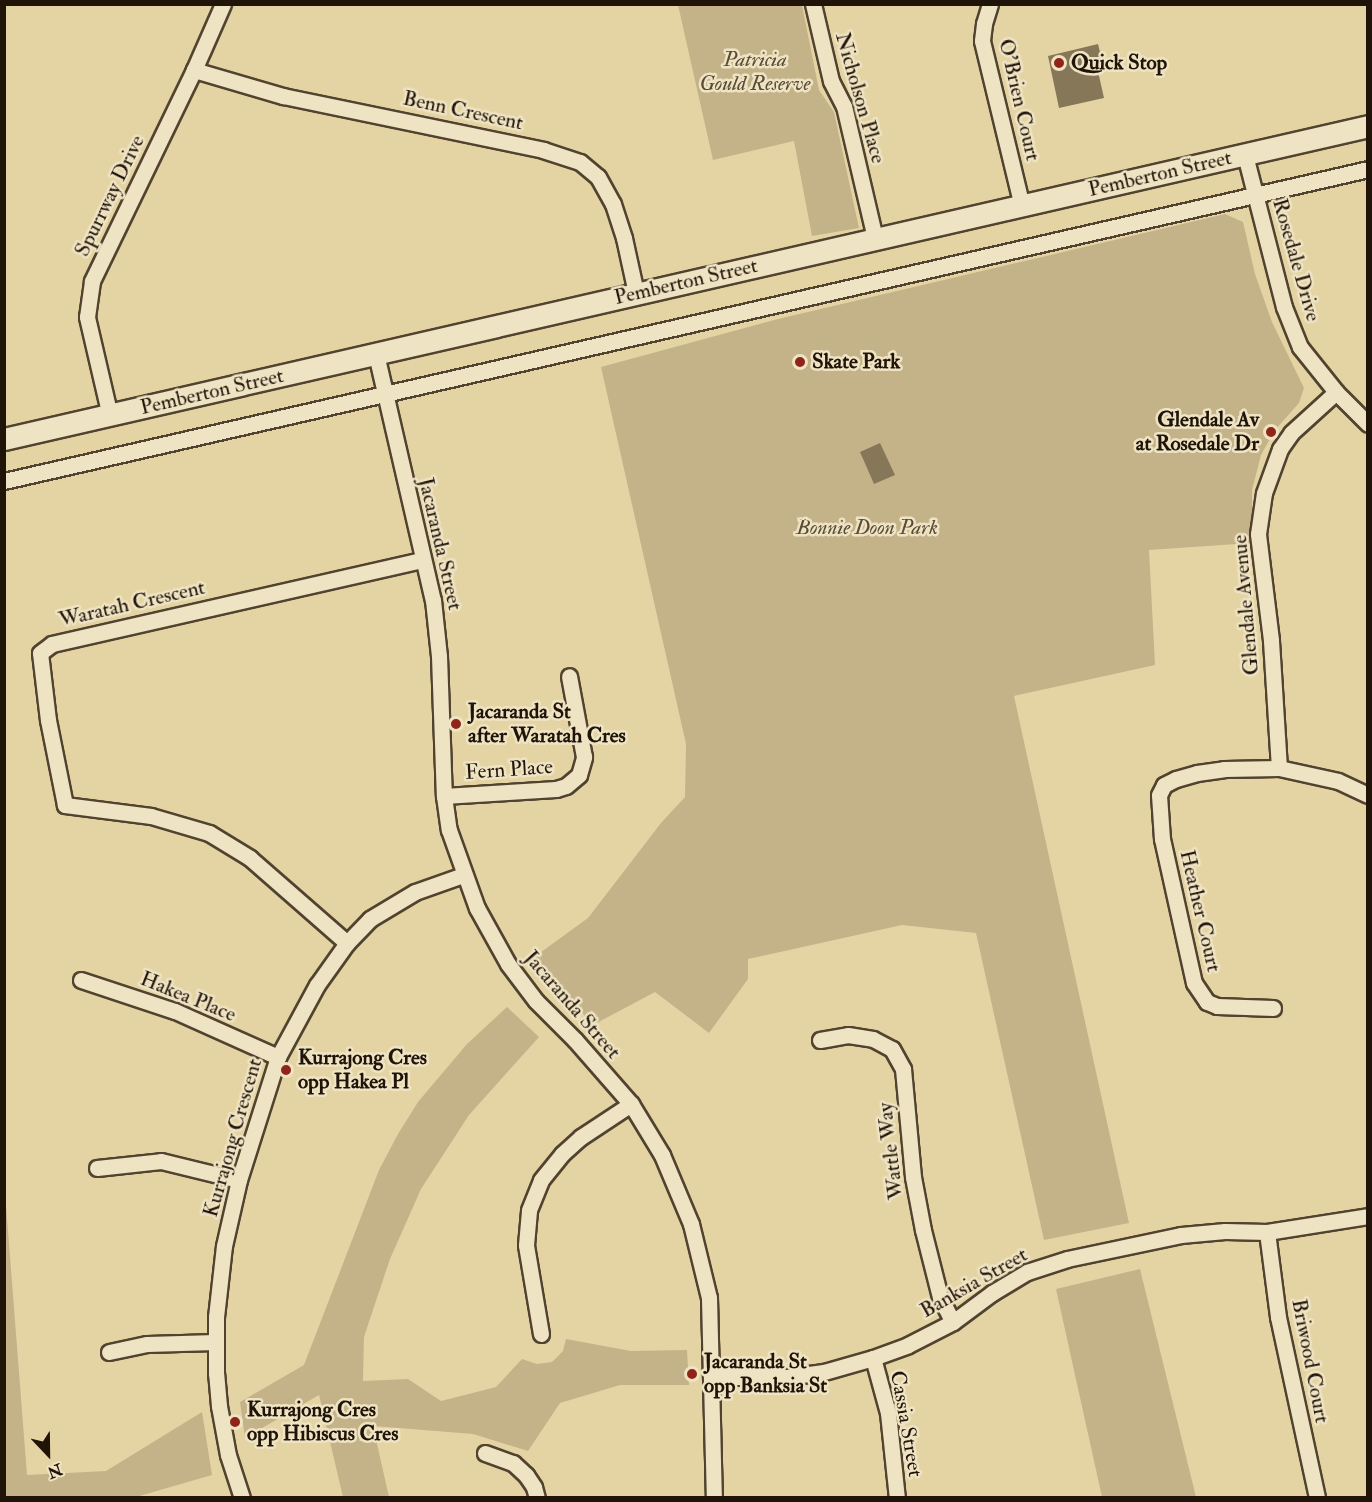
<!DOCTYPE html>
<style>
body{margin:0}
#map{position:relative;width:1372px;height:1502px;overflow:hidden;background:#e5d4a3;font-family:"IM FELL Double Pica",serif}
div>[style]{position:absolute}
.green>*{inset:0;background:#c4b389}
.building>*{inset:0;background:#867759}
.roads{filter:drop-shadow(2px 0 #51432f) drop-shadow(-2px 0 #51432f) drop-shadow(0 2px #51432f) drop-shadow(0 -2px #51432f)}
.street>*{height:15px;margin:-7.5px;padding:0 7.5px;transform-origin:7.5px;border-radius:7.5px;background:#eee3c3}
.secondary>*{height:21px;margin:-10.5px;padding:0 10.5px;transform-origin:10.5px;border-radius:10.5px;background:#eee3c3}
.dots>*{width:16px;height:16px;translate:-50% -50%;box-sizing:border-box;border:3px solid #eee3c3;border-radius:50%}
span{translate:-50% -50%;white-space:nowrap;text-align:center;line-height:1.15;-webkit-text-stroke:5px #eee3c3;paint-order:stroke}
.park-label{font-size:21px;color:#594b35;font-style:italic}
.poi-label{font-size:21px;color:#201308;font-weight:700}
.left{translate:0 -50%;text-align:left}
.right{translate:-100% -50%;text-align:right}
.street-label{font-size:21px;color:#201308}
.frame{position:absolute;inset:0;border:6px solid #201308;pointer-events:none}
.north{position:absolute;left:18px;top:1424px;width:60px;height:60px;-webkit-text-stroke:4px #eee3c3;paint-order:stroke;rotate:158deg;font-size:16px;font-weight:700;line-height:24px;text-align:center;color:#201308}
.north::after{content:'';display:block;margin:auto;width:21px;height:27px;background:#201308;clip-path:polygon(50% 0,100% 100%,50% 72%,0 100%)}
</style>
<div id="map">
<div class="green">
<i style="clip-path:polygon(678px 5px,802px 5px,819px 90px,834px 112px,859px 228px,812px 236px,794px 141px,713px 160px)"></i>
<i style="clip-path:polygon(1225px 214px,1243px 222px,1255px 274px,1272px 322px,1304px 388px,1299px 403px,1275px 430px,1261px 455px,1252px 490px,1252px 543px,1149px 550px,1155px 665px,1014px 696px,1129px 1223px,1044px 1240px,976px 933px,902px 925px,748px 959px,748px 979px,709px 1033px,655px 992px,593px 1025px,533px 958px,588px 918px,661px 823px,685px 797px,686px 744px,601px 367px,778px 319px)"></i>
<i style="clip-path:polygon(507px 1007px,539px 1037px,469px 1115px,421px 1189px,390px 1259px,364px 1337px,363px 1381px,408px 1379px,441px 1401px,496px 1387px,522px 1359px,537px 1364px,552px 1362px,563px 1351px,566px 1339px,631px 1351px,687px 1350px,689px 1385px,620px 1385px,560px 1403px,528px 1451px,473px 1434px,373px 1426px,389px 1497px,343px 1497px,319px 1395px,245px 1438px,240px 1402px,304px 1365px,379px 1170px,398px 1134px,418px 1102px,467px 1044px)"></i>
<i style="clip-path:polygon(5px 1192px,27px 1475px,106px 1471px,202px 1412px,212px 1475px,136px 1497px,5px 1497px)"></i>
<i style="clip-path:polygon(1140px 1269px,1196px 1497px,1102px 1497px,1056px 1289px)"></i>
</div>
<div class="building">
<i style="clip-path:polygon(1098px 44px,1101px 56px,1095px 58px,1104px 98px,1059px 108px,1048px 56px)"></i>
<i style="clip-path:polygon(880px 443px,895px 475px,874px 484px,860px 452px)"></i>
</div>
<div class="roads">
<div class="street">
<i style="left:813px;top:4px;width:79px;rotate:76.8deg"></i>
<i style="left:831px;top:81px;width:28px;rotate:63deg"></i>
<i style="left:844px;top:106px;width:136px;rotate:76.8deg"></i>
<i style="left:990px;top:4px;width:21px;rotate:107deg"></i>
<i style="left:984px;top:24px;width:17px;rotate:97deg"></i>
<i style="left:982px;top:41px;width:170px;rotate:76.4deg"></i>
<i style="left:194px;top:70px;width:93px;rotate:16.3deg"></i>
<i style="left:283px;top:96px;width:266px;rotate:11.7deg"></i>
<i style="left:543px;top:150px;width:39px;rotate:18deg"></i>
<i style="left:580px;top:162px;width:23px;rotate:40deg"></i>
<i style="left:598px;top:177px;width:31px;rotate:61deg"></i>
<i style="left:613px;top:204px;width:36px;rotate:72deg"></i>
<i style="left:624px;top:238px;width:56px;rotate:77.7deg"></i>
<i style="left:1245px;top:155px;width:157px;rotate:75.6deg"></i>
<i style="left:1284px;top:307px;width:43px;rotate:68.2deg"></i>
<i style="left:1300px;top:347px;width:58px;rotate:51.3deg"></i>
<i style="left:1336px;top:392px;width:45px;rotate:45deg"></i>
<i style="left:376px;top:354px;width:253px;rotate:77deg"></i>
<i style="left:433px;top:600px;width:56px;rotate:83.9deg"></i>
<i style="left:439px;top:656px;width:140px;rotate:88deg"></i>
<i style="left:444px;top:796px;width:34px;rotate:82deg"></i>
<i style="left:449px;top:830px;width:83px;rotate:70.3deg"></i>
<i style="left:477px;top:908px;width:64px;rotate:61deg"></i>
<i style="left:508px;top:964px;width:46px;rotate:52.9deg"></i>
<i style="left:536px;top:1001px;width:55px;rotate:45deg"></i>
<i style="left:575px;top:1040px;width:85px;rotate:48.8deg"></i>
<i style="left:631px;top:1104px;width:60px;rotate:58.7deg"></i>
<i style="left:662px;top:1155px;width:75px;rotate:67.2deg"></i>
<i style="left:691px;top:1224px;width:76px;rotate:76.3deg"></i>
<i style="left:709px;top:1298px;width:200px;rotate:88.6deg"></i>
<i style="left:110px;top:416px;width:102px;rotate:-103.1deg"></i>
<i style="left:87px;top:317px;width:36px;rotate:-82deg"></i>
<i style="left:92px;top:281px;width:234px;rotate:-64.2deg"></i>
<i style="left:194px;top:70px;width:72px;rotate:-66.3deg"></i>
<i style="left:4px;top:481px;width:1399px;rotate:-12.88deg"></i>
<i style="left:1279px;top:768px;width:128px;rotate:-93.6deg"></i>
<i style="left:1271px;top:640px;width:107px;rotate:-97deg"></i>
<i style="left:1258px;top:534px;width:41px;rotate:-81.7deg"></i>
<i style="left:1264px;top:493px;width:47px;rotate:-70deg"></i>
<i style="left:1280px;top:449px;width:19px;rotate:-55deg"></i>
<i style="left:1291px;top:433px;width:61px;rotate:-42.3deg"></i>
<i style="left:444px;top:796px;width:112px;rotate:-3.6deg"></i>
<i style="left:556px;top:789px;width:10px;rotate:-17deg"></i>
<i style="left:566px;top:786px;width:17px;rotate:-40deg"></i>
<i style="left:579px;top:775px;width:19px;rotate:-74deg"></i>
<i style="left:584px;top:757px;width:82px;rotate:-100.5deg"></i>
<i style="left:347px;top:943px;width:129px;rotate:-138.8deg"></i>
<i style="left:250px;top:858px;width:48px;rotate:-148.6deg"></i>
<i style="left:209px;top:833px;width:60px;rotate:-163.7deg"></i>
<i style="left:151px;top:816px;width:87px;rotate:-172.7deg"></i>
<i style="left:65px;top:805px;width:87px;rotate:-101.3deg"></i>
<i style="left:48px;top:720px;width:67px;rotate:-96.8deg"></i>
<i style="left:40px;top:653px;width:15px;rotate:-37deg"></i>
<i style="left:52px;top:644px;width:380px;rotate:-12.8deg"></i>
<i style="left:81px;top:980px;width:99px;rotate:18.3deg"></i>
<i style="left:175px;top:1011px;width:113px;rotate:24.1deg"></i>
<i style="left:1273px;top:1008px;width:56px;rotate:-178deg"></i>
<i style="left:1217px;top:1006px;width:11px;rotate:-158deg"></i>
<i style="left:1207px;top:1002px;width:23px;rotate:-124deg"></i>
<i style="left:1194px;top:983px;width:148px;rotate:-102.5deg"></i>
<i style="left:1162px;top:839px;width:44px;rotate:-93.9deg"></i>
<i style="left:1159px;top:795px;width:11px;rotate:-63deg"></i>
<i style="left:1164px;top:785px;width:13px;rotate:-27deg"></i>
<i style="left:1176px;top:779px;width:22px;rotate:-16deg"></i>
<i style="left:1197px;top:773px;width:27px;rotate:-8deg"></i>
<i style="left:1224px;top:769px;width:55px;rotate:-1deg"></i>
<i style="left:1279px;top:768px;width:60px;rotate:12.4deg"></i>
<i style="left:1338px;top:781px;width:33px;rotate:25deg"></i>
<i style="left:820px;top:1040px;width:28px;rotate:-10deg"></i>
<i style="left:848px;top:1035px;width:25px;rotate:9deg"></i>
<i style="left:873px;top:1039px;width:21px;rotate:28deg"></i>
<i style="left:892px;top:1049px;width:23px;rotate:61deg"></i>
<i style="left:903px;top:1069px;width:108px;rotate:84.7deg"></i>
<i style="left:913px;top:1177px;width:54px;rotate:79.3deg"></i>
<i style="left:923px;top:1230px;width:69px;rotate:75.8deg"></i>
<i style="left:940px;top:1297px;width:28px;rotate:63deg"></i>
<i style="left:97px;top:1168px;width:64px;rotate:-6.2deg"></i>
<i style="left:161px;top:1161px;width:80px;rotate:13.7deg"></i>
<i style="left:1267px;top:1232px;width:86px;rotate:82.6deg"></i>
<i style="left:1278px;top:1317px;width:185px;rotate:77.8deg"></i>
<i style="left:541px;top:1334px;width:90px;rotate:-99.6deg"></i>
<i style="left:526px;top:1245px;width:35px;rotate:-85deg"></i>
<i style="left:529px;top:1210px;width:32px;rotate:-68deg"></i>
<i style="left:541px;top:1180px;width:33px;rotate:-51deg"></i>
<i style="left:562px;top:1154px;width:25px;rotate:-42deg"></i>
<i style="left:581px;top:1137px;width:60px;rotate:-33.4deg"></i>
<i style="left:109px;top:1352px;width:39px;rotate:-12deg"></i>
<i style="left:147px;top:1344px;width:68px;rotate:-1.7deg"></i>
<i style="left:873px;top:1358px;width:57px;rotate:74.7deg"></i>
<i style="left:888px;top:1413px;width:85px;rotate:84deg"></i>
<i style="left:711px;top:1377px;width:76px"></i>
<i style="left:787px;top:1377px;width:37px;rotate:-8deg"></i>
<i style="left:824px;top:1372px;width:51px;rotate:-15.9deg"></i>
<i style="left:873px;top:1358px;width:37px;rotate:-20deg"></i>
<i style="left:908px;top:1345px;width:51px;rotate:-27.1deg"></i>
<i style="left:953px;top:1322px;width:49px;rotate:-36.6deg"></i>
<i style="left:992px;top:1293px;width:41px;rotate:-31deg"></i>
<i style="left:1027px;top:1272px;width:42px;rotate:-18deg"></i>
<i style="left:1067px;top:1259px;width:116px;rotate:-11.9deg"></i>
<i style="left:1181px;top:1235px;width:44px;rotate:-5.2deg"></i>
<i style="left:1225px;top:1231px;width:42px;rotate:1.4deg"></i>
<i style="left:1267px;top:1232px;width:102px;rotate:-9deg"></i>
<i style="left:485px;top:1453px;width:30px;rotate:20deg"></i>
<i style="left:513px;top:1463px;width:18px;rotate:43deg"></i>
<i style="left:526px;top:1475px;width:14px;rotate:56deg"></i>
<i style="left:534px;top:1487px;width:11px;rotate:75deg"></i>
<i style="left:242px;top:1498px;width:45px;rotate:-108deg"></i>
<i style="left:228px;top:1455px;width:50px;rotate:-100.4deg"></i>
<i style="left:219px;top:1406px;width:32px;rotate:-95deg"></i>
<i style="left:216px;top:1374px;width:57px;rotate:-90deg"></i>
<i style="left:216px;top:1317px;width:71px;rotate:-83.6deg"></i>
<i style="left:224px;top:1246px;width:68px;rotate:-77.2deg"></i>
<i style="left:239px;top:1180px;width:129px;rotate:-72.4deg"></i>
<i style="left:278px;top:1057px;width:82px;rotate:-61.6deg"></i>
<i style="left:317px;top:985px;width:52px;rotate:-54.5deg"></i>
<i style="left:347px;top:943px;width:33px;rotate:-46deg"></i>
<i style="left:370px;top:919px;width:52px;rotate:-31deg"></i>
<i style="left:415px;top:892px;width:51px;rotate:-19.5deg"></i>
</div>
<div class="secondary">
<i style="left:4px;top:439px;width:1399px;rotate:-12.92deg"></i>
</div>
</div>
<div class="dots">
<i style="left:1059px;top:63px;background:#8f2418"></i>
<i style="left:800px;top:362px;background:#8f2418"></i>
<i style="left:1271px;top:432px;background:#8f2418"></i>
<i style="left:456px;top:724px;background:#8f2418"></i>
<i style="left:286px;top:1070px;background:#8f2418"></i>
<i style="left:692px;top:1374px;background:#8f2418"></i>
<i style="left:235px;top:1422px;background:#8f2418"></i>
</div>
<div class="park-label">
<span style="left:755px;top:72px">Patricia<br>Gould Reserve</span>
<span style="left:867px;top:528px">Bonnie Doon Park</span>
</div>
<div class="poi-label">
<span class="left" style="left:1071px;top:63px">Quick Stop</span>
<span class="left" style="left:812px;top:362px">Skate Park</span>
<span class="right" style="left:1259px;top:432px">Glendale Av<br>at Rosedale Dr</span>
<span class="left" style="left:468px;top:724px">Jacaranda St<br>after Waratah Cres</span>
<span class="left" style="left:298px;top:1070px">Kurrajong Cres<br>opp Hakea Pl</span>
<span class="left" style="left:704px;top:1374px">Jacaranda St<br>opp Banksia St</span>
<span class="left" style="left:247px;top:1422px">Kurrajong Cres<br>opp Hibiscus Cres</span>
</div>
<div class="street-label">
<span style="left:860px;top:98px;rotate:74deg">Nicholson Place</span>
<span style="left:1019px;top:100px;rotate:77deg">O'Brien Court</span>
<span style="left:463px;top:111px;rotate:12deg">Benn Crescent</span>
<span style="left:1160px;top:174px;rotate:-13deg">Pemberton Street</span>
<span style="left:110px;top:196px;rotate:-64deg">Spurrway Drive</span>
<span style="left:1296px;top:260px;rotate:74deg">Rosedale Drive</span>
<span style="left:686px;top:282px;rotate:-13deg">Pemberton Street</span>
<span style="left:212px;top:392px;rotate:-13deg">Pemberton Street</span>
<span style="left:440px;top:544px;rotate:77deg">Jacaranda Street</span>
<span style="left:132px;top:604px;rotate:-13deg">Waratah Crescent</span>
<span style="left:1246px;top:605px;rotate:-95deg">Glendale Avenue</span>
<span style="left:509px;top:770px;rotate:-4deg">Fern Place</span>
<span style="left:1200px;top:911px;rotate:77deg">Heather Court</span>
<span style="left:188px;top:997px;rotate:22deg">Hakea Place</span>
<span style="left:572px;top:1005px;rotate:49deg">Jacaranda Street</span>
<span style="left:233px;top:1138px;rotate:-74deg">Kurrajong Crescent</span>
<span style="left:891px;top:1151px;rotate:-97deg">Wattle Way</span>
<span style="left:974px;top:1283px;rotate:-30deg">Banksia Street</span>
<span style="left:1310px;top:1361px;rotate:79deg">Briwood Court</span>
<span style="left:906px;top:1424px;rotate:80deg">Cassia Street</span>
</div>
<div class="frame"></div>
<div class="north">N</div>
</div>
